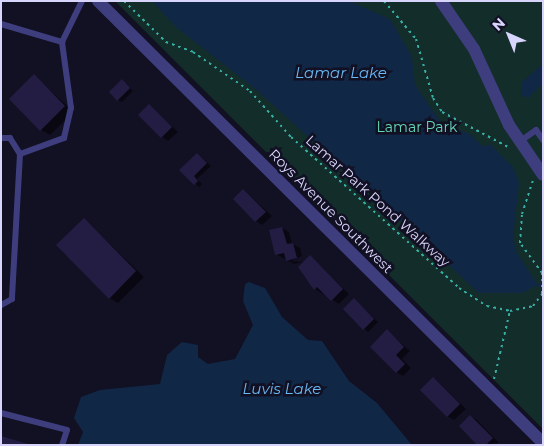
<!DOCTYPE html>
<style>
body{margin:0}
#map{position:relative;width:544px;height:446px;overflow:hidden;background:#121023;font-family:Montserrat,sans-serif}
div>[style]{position:absolute}
.green>*{inset:0;background:#132d2b}
.water>*{inset:0;background:#112746}
.shadow>*{inset:0;background:#0007}
.stream>*{height:3px;margin:-1.5px;padding:0 1.5px;transform-origin:1.5px;border-radius:1.5px;background:#112746}
.building>*{inset:0;background:#231d43}
.path>*{height:2px;margin-top:-1px;transform-origin:0;background:repeating-linear-gradient(90deg,#37afa3 0 2.5px,transparent 0 6.5px)}
.service>*{height:6px;margin:-3px;padding:0 3px;transform-origin:3px;border-radius:3px;background:#3e3e7f}
.minor>*{height:12px;margin:-6px;padding:0 6px;transform-origin:6px;border-radius:6px;background:#3e3e7f}
span{translate:-50% -50%;white-space:nowrap;text-align:center;line-height:1.15;-webkit-text-stroke:5px #121023;paint-order:stroke}
.park-label{font-size:14px;color:#65d8b8}
.street-label{font-size:14px;color:#d8d5fc}
.water-label{font-size:15px;color:#69b9f6;font-style:italic}
.frame{position:absolute;inset:0;border:2px solid #d8d5fc;pointer-events:none}
.north{position:absolute;left:484px;top:10px;width:50px;height:50px;-webkit-text-stroke:4px #121023;paint-order:stroke;rotate:316deg;font-size:14px;font-weight:700;line-height:20px;text-align:center;color:#d8d5fc}
.north::after{content:'';display:block;margin:auto;width:18px;height:22px;background:#d8d5fc;clip-path:polygon(50% 0,100% 100%,50% 72%,0 100%)}
</style>
<div id="map">
<div class="green">
<i style="clip-path:polygon(115px 1px,543px 1px,543px 429px)"></i>
</div>
<div class="water">
<i style="clip-path:polygon(152px 1px,349px 1px,390px 19px,412px 57px,415px 85px,442px 124px,470px 134px,482px 146px,491px 145px,513px 167px,519px 183px,513px 238px,517px 253px,538px 285px,522px 293px,479px 293px,258px 91px,176px 27px)"></i>
<i style="clip-path:polygon(543px 64px,543px 83px,528px 98px,521px 95px,522px 82px)"></i>
<i style="clip-path:polygon(249px 282px,265px 288px,282px 317px,308px 340px,322px 341px,349px 381px,377px 403px,412px 445px,78px 445px,83px 432px,74px 418px,81px 397px,100px 390px,160px 384px,167px 355px,182px 342px,198px 345px,198px 357px,208px 364px,235px 359px,253px 325px,243px 301px,245px 284px)"></i>
</div>
<div class="shadow">
<i style="clip-path:polygon(34px 76px,74px 112px,50px 135px,41px 130px)"></i>
<i style="clip-path:polygon(122px 81px,133px 91px,122px 102px,118px 100px)"></i>
<i style="clip-path:polygon(150px 106px,178px 132px,168px 141px,162px 137px)"></i>
<i style="clip-path:polygon(198px 154px,211px 166px,197px 179px,202px 184px,199px 187px,181px 170px)"></i>
<i style="clip-path:polygon(244px 190px,272px 216px,262px 225px,256px 221px)"></i>
<i style="clip-path:polygon(84px 219px,144px 277px,118px 303px,109px 298px)"></i>
<i style="clip-path:polygon(282px 228px,289px 232px,292px 244px,300px 248px,302px 256px,291px 261px,303px 262px,294px 264px,276px 254px)"></i>
<i style="clip-path:polygon(310px 257px,349px 294px,339px 304px,315px 289px)"></i>
<i style="clip-path:polygon(354px 300px,378px 322px,368px 332px,364px 329px)"></i>
<i style="clip-path:polygon(387px 331px,410px 351px,402px 359px,411px 368px,403px 376px,396px 372px)"></i>
<i style="clip-path:polygon(434px 378px,466px 409px,454px 420px,447px 416px)"></i>
<i style="clip-path:polygon(470px 416px,477px 420px,499px 443px,479px 445px)"></i>
</div>
<div class="stream">
<i style="left:538px;top:285px;width:5px"></i>
</div>
<div class="building">
<i style="clip-path:polygon(34px 74px,65px 106px,40px 131px,9px 99px)"></i>
<i style="clip-path:polygon(122px 79px,130px 88px,117px 101px,109px 92px)"></i>
<i style="clip-path:polygon(149px 104px,172px 127px,161px 138px,138px 115px)"></i>
<i style="clip-path:polygon(197px 153px,207px 163px,194px 176px,198px 181px,194px 185px,179px 170px)"></i>
<i style="clip-path:polygon(243px 189px,266px 212px,255px 222px,233px 199px)"></i>
<i style="clip-path:polygon(84px 218px,136px 271px,109px 299px,56px 245px)"></i>
<i style="clip-path:polygon(282px 227px,287px 244px,293px 243px,297px 258px,286px 261px,284px 253px,275px 255px,269px 230px)"></i>
<i style="clip-path:polygon(310px 255px,343px 289px,331px 301px,317px 287px,314px 290px,298px 267px)"></i>
<i style="clip-path:polygon(354px 298px,374px 319px,363px 330px,343px 309px)"></i>
<i style="clip-path:polygon(387px 329px,404px 347px,396px 355px,405px 364px,396px 373px,370px 347px)"></i>
<i style="clip-path:polygon(433px 377px,460px 404px,447px 417px,420px 390px)"></i>
<i style="clip-path:polygon(470px 415px,493px 438px,486px 445px,477px 445px,459px 426px)"></i>
<i style="clip-path:polygon(1px 436px,28px 444px,28px 445px,1px 445px)"></i>
</div>
<div class="path">
<i style="left:124px;top:1px;width:59px;rotate:44.3deg"></i>
<i style="left:166px;top:42px;width:29px;rotate:20deg"></i>
<i style="left:193px;top:52px;width:69px;rotate:34.4deg"></i>
<i style="left:250px;top:91px;width:62px;rotate:48.3deg"></i>
<i style="left:291px;top:137px;width:226px;rotate:41.9deg"></i>
<i style="left:459px;top:288px;width:33px;rotate:33deg"></i>
<i style="left:487px;top:306px;width:24px;rotate:12deg"></i>
<i style="left:384px;top:1px;width:50px;rotate:49.9deg"></i>
<i style="left:416px;top:39px;width:61px;rotate:73.9deg"></i>
<i style="left:433px;top:98px;width:17px;rotate:57deg"></i>
<i style="left:442px;top:112px;width:77px;rotate:27.9deg"></i>
<i style="left:494px;top:379px;width:70px;rotate:-76.8deg"></i>
<i style="left:510px;top:311px;width:24px;rotate:-12deg"></i>
<i style="left:533px;top:306px;width:15px;rotate:-53deg"></i>
<i style="left:542px;top:294px;width:21px;rotate:-90deg"></i>
<i style="left:542px;top:273px;width:37px;rotate:-126deg"></i>
<i style="left:520px;top:243px;width:29px;rotate:-86deg"></i>
<i style="left:522px;top:214px;width:35px;rotate:-72deg"></i>
</div>
<div class="service">
<i style="left:1px;top:24px;width:64px;rotate:16.4deg"></i>
<i style="left:1px;top:138px;width:9px"></i>
<i style="left:10px;top:138px;width:19px;rotate:58deg"></i>
<i style="left:20px;top:154px;width:145px;rotate:93.2deg"></i>
<i style="left:12px;top:299px;width:13px;rotate:151deg"></i>
<i style="left:519px;top:142px;width:21px;rotate:-35deg"></i>
<i style="left:536px;top:130px;width:12px;rotate:55deg"></i>
<i style="left:20px;top:154px;width:47px;rotate:-20deg"></i>
<i style="left:64px;top:138px;width:31px;rotate:-77deg"></i>
<i style="left:71px;top:108px;width:67px;rotate:-97.8deg"></i>
<i style="left:62px;top:42px;width:46px;rotate:-64deg"></i>
<i style="left:1px;top:413px;width:68px;rotate:14.4deg"></i>
<i style="left:67px;top:430px;width:16px;rotate:108deg"></i>
</div>
<div class="minor">
<i style="left:98px;top:1px;width:627px;rotate:44.81deg"></i>
<i style="left:441px;top:1px;width:58px;rotate:55.5deg"></i>
<i style="left:474px;top:49px;width:84px;rotate:65.3deg"></i>
<i style="left:509px;top:125px;width:60px;rotate:55.8deg"></i>
</div>
<div class="park-label">
<span style="left:417px;top:127px">Lamar Park</span>
</div>
<div class="street-label">
<span style="left:378px;top:201px;rotate:42deg">Lamar Park Pond Walkway</span>
<span style="left:331px;top:211px;rotate:45deg">Roys Avenue Southwest</span>
</div>
<div class="water-label">
<span style="left:341px;top:73px">Lamar Lake</span>
<span style="left:282px;top:389px">Luvis Lake</span>
</div>
<div class="frame"></div>
<div class="north">N</div>
</div>
